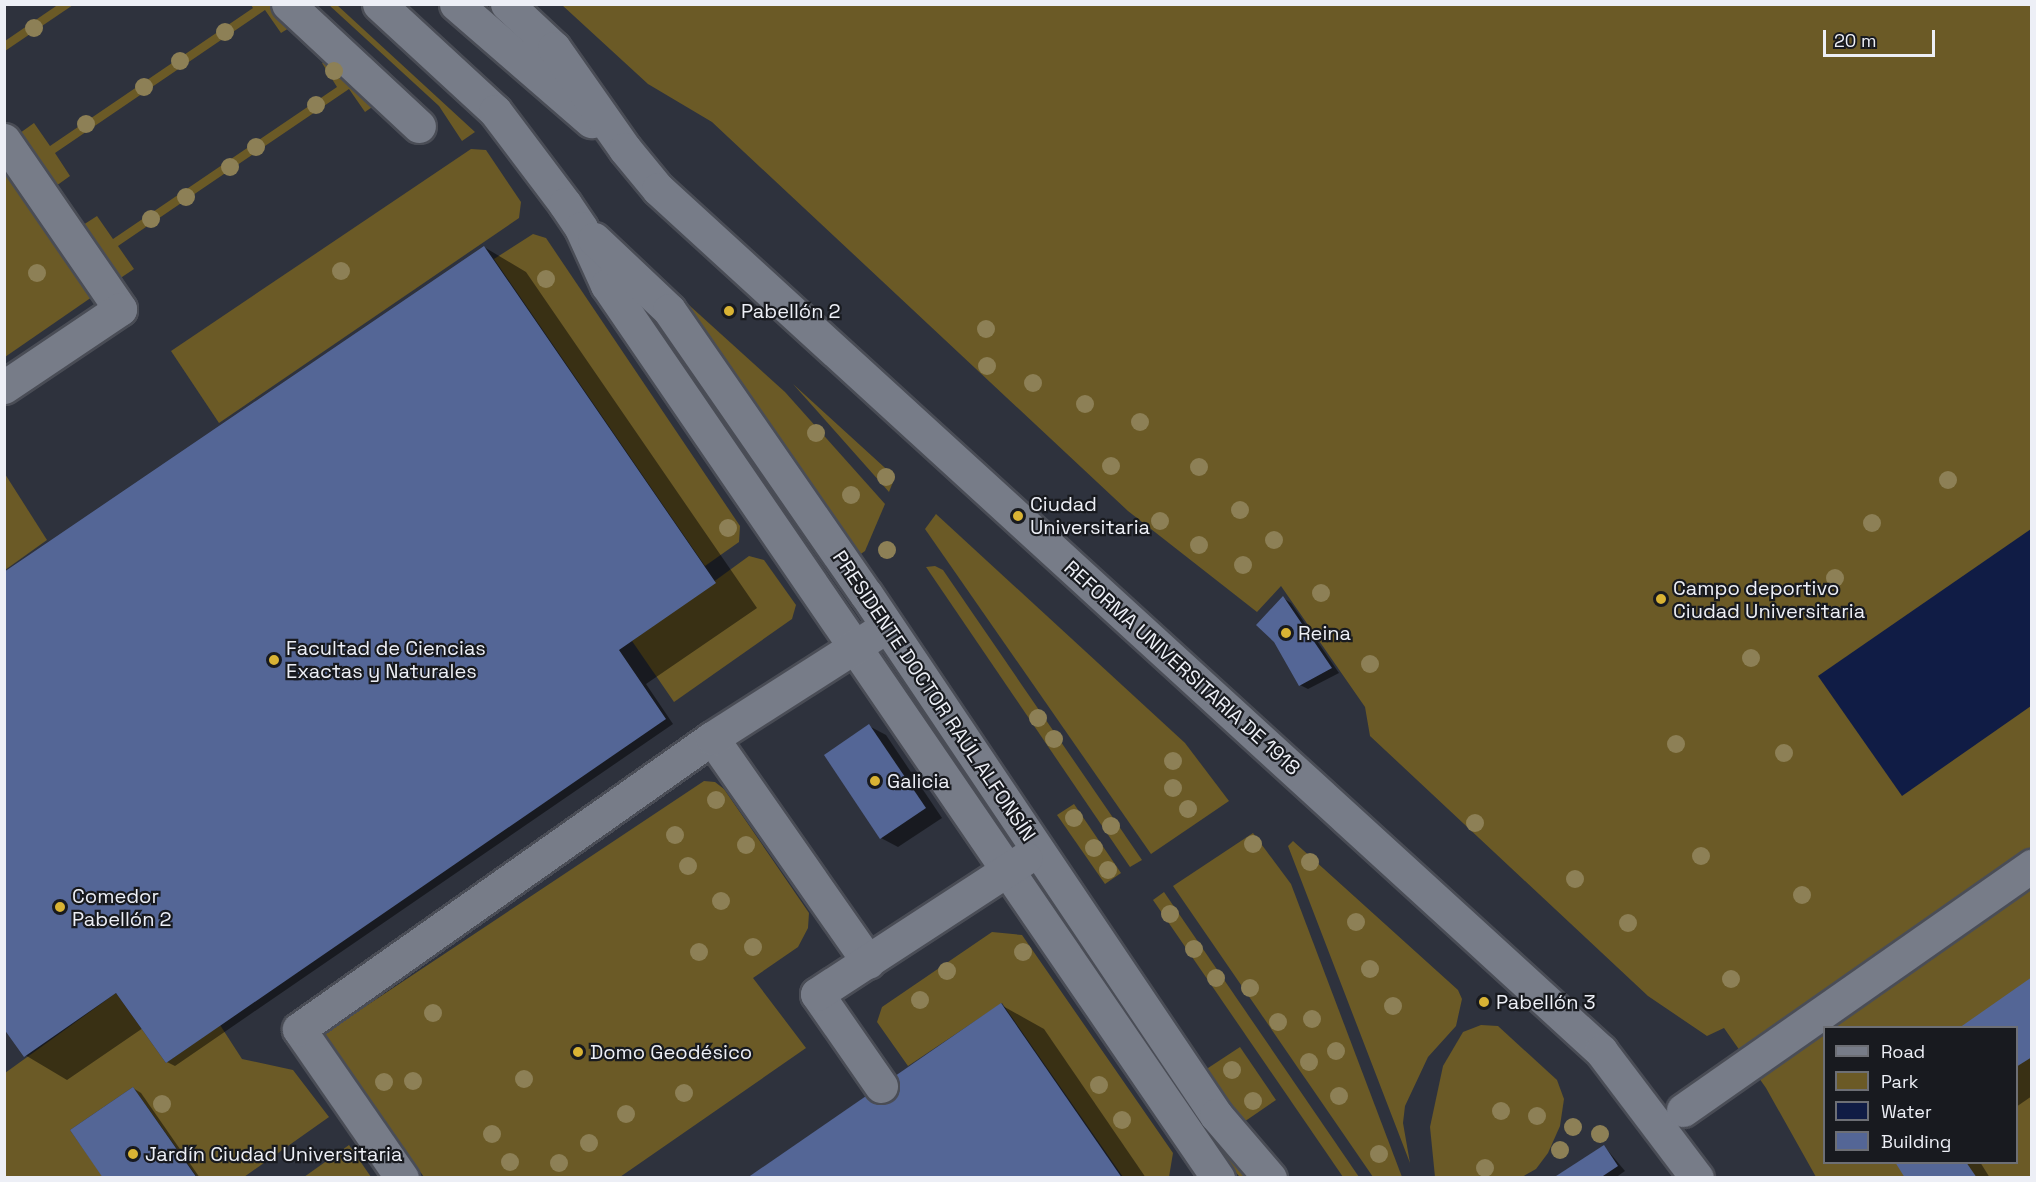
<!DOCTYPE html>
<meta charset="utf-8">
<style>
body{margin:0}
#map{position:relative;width:2036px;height:1182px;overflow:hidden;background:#2e323d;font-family:"Space Grotesk",sans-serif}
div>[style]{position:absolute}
.green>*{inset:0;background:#6b5a26}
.water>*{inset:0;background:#101c45}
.shadow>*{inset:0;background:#0007}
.building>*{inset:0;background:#546696}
.roads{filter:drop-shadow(2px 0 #4a4d56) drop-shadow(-2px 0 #4a4d56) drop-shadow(0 2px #4a4d56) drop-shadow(0 -2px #4a4d56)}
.minor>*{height:33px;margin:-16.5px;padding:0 16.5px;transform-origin:16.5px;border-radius:16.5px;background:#777c88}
.trees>*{width:18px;height:18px;margin:-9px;border-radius:50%;background:#8d8056}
.dots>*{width:16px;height:16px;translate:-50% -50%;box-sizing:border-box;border:3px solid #181a1f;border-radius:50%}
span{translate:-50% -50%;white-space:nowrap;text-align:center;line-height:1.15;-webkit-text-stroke:4.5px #181a1f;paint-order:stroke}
.poi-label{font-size:20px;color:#edeff6}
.left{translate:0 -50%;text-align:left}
.street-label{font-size:20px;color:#edeff6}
.frame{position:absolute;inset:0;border:6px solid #edeff6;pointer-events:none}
.legend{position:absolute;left:1823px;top:1026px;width:195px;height:138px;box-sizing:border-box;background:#181a1f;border:2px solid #6d6f75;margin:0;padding:8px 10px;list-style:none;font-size:18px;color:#edeff6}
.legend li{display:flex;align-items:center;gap:12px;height:30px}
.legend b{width:30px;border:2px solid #6d6f75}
.scale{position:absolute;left:1823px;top:30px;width:112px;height:27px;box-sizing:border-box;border:3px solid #edeff6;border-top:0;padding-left:8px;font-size:18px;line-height:21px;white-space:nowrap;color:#edeff6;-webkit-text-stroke:4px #181a1f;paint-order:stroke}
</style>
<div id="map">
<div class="green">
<i style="clip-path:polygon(59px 4px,73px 5px,5px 51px,5px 41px)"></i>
<i style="clip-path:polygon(251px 5px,271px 5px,294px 25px,281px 33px,265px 10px,55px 153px,70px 176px,56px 186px,20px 133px,34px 123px,50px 146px,253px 8px)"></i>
<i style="clip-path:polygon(329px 5px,337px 5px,475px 132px,462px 141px,439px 106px)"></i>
<i style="clip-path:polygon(evenodd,562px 5px,2031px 5px,2031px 1177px,1816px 1177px,1766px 1088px,1724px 1028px,1707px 1036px,1648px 996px,1370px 736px,1365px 707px,1281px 586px,1257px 612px,1128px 511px,712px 122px,648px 84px,562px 5px,1824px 1028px,2016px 1028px,2016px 1162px,1824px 1162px,1824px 1028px)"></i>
<i style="clip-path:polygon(329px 58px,378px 103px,365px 112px,349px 89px,118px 246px,134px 269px,119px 279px,83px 225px,97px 216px,113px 239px,337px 87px,322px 63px)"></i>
<i style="clip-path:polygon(471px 149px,486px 150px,521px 202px,519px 218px,219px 423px,171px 351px)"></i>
<i style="clip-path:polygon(4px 169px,92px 297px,5px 357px,4px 357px)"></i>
<i style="clip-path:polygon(533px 234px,546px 238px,740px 526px,739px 542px,705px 566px,494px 259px)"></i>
<i style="clip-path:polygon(679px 296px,785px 392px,885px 504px,865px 551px,855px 558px)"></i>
<i style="clip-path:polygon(793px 384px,895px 477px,889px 492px,818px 412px)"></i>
<i style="clip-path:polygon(5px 474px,47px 540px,5px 570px,4px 570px)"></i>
<i style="clip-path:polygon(936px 514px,1185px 743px,1229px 801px,1151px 854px,925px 529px)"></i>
<i style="clip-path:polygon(749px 556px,764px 560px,796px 605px,792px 619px,674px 702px,632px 641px)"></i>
<i style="clip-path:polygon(935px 566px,943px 570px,1142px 860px,1130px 867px,926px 567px)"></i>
<i style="clip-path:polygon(704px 781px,715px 782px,724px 789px,809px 913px,808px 928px,798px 947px,753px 978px,806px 1048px,620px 1177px,424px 1177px,321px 1036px)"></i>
<i style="clip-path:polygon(1074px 804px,1121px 873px,1105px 884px,1057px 815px)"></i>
<i style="clip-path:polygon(1253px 833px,1291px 884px,1402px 1177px,1373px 1177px,1173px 886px)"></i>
<i style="clip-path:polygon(1293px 841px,1458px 990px,1462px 999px,1456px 1026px,1428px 1057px,1405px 1106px,1403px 1123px,1410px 1163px,1288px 846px)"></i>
<i style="clip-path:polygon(1164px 892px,1359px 1177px,1343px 1177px,1153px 900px)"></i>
<i style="clip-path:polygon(992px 932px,1022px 935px,1173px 1153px,1169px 1177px,1123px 1177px,1002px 1003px,908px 1066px,877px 1022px,882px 1007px)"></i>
<i style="clip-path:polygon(116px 993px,166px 1063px,220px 1025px,242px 1059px,293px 1070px,329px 1117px,244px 1177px,197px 1177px,133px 1087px,70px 1130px,103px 1177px,5px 1178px,5px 1073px)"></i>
<i style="clip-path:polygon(1481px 1025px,1498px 1026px,1557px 1080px,1564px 1099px,1560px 1126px,1548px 1153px,1536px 1169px,1522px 1177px,1435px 1177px,1430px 1127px,1443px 1066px,1463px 1032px)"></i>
<i style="clip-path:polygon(1240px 1047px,1276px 1100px,1241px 1124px,1205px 1070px)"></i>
<i style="clip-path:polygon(1196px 1120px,1255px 1177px,1240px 1177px,1213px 1149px)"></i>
<i style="clip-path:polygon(349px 1145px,371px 1177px,304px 1177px)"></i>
</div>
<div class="water">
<i style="clip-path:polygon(2031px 529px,2031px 706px,1902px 796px,1818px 676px)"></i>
</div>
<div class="shadow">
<i style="clip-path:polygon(484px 247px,526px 272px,757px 608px,646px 684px,673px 724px,175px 1066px,167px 1062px,143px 1028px,67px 1080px,25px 1055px)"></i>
<i style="clip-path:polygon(1283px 598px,1291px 603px,1339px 673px,1308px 689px,1300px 685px)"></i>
<i style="clip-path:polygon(869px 726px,886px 735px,942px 818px,898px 847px,881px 838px)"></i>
<i style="clip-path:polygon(2032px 979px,2032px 1096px,2016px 1107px,2016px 1028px)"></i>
<i style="clip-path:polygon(1001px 1005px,1044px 1029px,1146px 1178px,750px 1178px)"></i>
<i style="clip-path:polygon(133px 1088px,141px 1093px,200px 1178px,105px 1178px)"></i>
<i style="clip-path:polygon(1604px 1146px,1625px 1171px,1615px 1178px,1556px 1178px)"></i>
<i style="clip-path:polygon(1896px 1162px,1980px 1162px,1990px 1178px,1907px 1178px)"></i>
</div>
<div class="building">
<i style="clip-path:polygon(484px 246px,716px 583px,619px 650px,666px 719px,166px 1063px,116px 993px,24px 1057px,4px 1029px,4px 572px)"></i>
<i style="clip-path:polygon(1283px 596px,1332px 668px,1299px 686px,1274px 642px,1256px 625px)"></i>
<i style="clip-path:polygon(869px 724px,926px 808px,880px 839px,824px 755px)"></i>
<i style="clip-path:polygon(2032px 977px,2032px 1057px,2016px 1067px,2016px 1028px,1959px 1028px)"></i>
<i style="clip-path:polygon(1001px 1003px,1122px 1178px,747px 1178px)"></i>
<i style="clip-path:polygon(133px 1087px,197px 1178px,103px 1178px,70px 1130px)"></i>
<i style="clip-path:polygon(1604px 1145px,1618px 1166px,1600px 1178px,1553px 1178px)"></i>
<i style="clip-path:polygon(1895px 1162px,1966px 1162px,1977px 1178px,1905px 1178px)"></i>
</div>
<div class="roads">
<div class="minor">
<i style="left:288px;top:4px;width:179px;rotate:43deg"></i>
<i style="left:379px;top:4px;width:158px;rotate:42.7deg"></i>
<i style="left:495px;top:111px;width:116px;rotate:53deg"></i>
<i style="left:565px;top:204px;width:29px;rotate:56deg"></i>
<i style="left:581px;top:228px;width:63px;rotate:65.5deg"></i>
<i style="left:607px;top:285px;width:1082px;rotate:55.62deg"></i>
<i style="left:456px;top:4px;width:179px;rotate:40.9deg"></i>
<i style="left:507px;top:4px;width:64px;rotate:43.1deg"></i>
<i style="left:554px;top:48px;width:123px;rotate:54.9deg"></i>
<i style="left:625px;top:149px;width:52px;rotate:50.5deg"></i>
<i style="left:658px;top:189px;width:1278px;rotate:42.43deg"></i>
<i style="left:1601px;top:1051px;width:159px;rotate:52.9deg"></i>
<i style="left:4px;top:140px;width:205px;rotate:55.5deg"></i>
<i style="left:120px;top:309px;width:140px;rotate:146.1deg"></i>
<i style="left:594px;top:239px;width:103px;rotate:43.4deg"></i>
<i style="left:669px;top:310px;width:346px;rotate:55.3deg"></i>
<i style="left:866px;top:594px;width:628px;rotate:56.11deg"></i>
<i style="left:1216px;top:1115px;width:83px;rotate:49.4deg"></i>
<i style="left:712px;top:738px;width:273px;rotate:55.1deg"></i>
<i style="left:881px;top:1086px;width:112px;rotate:-124.8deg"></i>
<i style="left:817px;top:994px;width:249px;rotate:-33.1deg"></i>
<i style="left:1683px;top:1110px;width:426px;rotate:-35deg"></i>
<i style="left:402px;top:1178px;width:181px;rotate:-124.7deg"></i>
<i style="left:299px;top:1029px;width:505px;rotate:-35.17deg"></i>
<i style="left:712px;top:738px;width:195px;rotate:-32.6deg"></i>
</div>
</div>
<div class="trees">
<i style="left:34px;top:28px"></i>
<i style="left:225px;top:32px"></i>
<i style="left:180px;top:61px"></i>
<i style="left:334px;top:71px"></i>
<i style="left:144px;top:87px"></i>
<i style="left:316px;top:105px"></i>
<i style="left:86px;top:124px"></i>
<i style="left:256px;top:147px"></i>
<i style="left:230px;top:167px"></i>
<i style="left:186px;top:197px"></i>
<i style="left:151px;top:219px"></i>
<i style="left:341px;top:271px"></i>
<i style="left:37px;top:273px"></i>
<i style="left:546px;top:279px"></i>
<i style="left:986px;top:329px"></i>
<i style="left:987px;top:366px"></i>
<i style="left:1033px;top:383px"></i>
<i style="left:1085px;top:404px"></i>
<i style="left:1140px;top:422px"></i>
<i style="left:816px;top:433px"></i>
<i style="left:1111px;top:466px"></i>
<i style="left:1199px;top:467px"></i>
<i style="left:886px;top:477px"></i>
<i style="left:1948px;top:480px"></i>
<i style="left:851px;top:495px"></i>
<i style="left:1240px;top:510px"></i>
<i style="left:1160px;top:521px"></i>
<i style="left:1872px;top:523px"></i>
<i style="left:728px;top:528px"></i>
<i style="left:1274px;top:540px"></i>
<i style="left:1199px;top:545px"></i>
<i style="left:887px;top:550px"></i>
<i style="left:1243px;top:565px"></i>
<i style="left:1835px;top:578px"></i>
<i style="left:1321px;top:593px"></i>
<i style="left:1751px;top:658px"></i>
<i style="left:1370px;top:664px"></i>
<i style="left:1038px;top:718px"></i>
<i style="left:1054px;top:739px"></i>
<i style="left:1676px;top:744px"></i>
<i style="left:1784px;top:753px"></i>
<i style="left:1173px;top:761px"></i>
<i style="left:1173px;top:788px"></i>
<i style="left:716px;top:800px"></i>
<i style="left:1188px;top:809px"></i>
<i style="left:1074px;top:818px"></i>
<i style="left:1475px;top:823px"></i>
<i style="left:1111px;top:826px"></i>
<i style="left:675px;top:835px"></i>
<i style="left:1253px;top:844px"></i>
<i style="left:746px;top:845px"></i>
<i style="left:1094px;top:848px"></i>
<i style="left:1701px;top:856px"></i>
<i style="left:1310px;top:862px"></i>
<i style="left:688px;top:866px"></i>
<i style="left:1108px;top:870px"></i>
<i style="left:1575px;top:879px"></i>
<i style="left:1802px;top:895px"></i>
<i style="left:721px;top:901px"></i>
<i style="left:1170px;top:914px"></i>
<i style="left:1356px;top:922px"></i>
<i style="left:1628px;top:923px"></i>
<i style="left:753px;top:947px"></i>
<i style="left:1194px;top:949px"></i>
<i style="left:699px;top:952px"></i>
<i style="left:1023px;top:952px"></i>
<i style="left:1370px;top:969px"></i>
<i style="left:947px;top:971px"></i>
<i style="left:1216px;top:978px"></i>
<i style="left:1731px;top:979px"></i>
<i style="left:1250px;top:988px"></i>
<i style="left:920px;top:1000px"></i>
<i style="left:1393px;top:1006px"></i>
<i style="left:433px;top:1013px"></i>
<i style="left:1312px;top:1019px"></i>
<i style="left:1278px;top:1022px"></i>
<i style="left:1336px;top:1051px"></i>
<i style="left:1309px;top:1062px"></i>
<i style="left:1232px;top:1070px"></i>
<i style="left:524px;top:1079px"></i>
<i style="left:413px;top:1081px"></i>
<i style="left:384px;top:1082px"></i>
<i style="left:1099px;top:1085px"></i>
<i style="left:684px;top:1093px"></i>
<i style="left:1339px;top:1096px"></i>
<i style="left:1253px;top:1101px"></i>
<i style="left:162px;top:1104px"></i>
<i style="left:1501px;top:1111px"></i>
<i style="left:626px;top:1114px"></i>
<i style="left:1537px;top:1116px"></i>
<i style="left:1122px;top:1120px"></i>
<i style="left:1573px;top:1127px"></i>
<i style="left:492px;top:1134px"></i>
<i style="left:1600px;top:1134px"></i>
<i style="left:589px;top:1143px"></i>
<i style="left:1560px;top:1150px"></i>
<i style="left:1379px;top:1154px"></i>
<i style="left:510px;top:1162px"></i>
<i style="left:559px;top:1163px"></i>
<i style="left:1485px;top:1168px"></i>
</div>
<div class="dots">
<i style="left:729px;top:311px;background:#d9b334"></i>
<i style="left:1018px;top:516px;background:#d9b334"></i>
<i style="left:1661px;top:599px;background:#d9b334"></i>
<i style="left:1286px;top:633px;background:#d9b334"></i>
<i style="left:274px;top:660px;background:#d9b334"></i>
<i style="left:875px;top:781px;background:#d9b334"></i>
<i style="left:60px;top:907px;background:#d9b334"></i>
<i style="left:1484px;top:1002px;background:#d9b334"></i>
<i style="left:578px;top:1052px;background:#d9b334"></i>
<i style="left:133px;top:1154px;background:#d9b334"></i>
</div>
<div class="poi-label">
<span class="left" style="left:741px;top:311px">Pabellón 2</span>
<span class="left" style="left:1030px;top:516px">Ciudad<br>Universitaria</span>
<span class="left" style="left:1673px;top:600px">Campo deportivo<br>Ciudad Universitaria</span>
<span class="left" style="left:1298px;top:633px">Reina</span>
<span class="left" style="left:286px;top:660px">Facultad de Ciencias<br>Exactas y Naturales</span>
<span class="left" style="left:887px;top:781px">Galicia</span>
<span class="left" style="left:72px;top:908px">Comedor<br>Pabellón 2</span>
<span class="left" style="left:1496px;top:1002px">Pabellón 3</span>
<span class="left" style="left:590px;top:1052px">Domo Geodésico</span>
<span class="left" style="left:145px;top:1154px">Jardín Ciudad Universitaria</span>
</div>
<div class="street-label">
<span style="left:1182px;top:668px;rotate:42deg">REFORMA UNIVERSITARIA DE 1918</span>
<span style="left:934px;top:696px;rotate:56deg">PRESIDENTE DOCTOR RAÚL ALFONSÍN</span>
</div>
<div class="frame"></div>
<ul class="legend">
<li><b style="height:8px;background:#777c88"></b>Road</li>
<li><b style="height:16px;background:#6b5a26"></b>Park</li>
<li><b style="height:16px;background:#101c45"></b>Water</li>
<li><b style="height:16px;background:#546696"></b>Building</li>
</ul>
<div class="scale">20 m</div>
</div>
